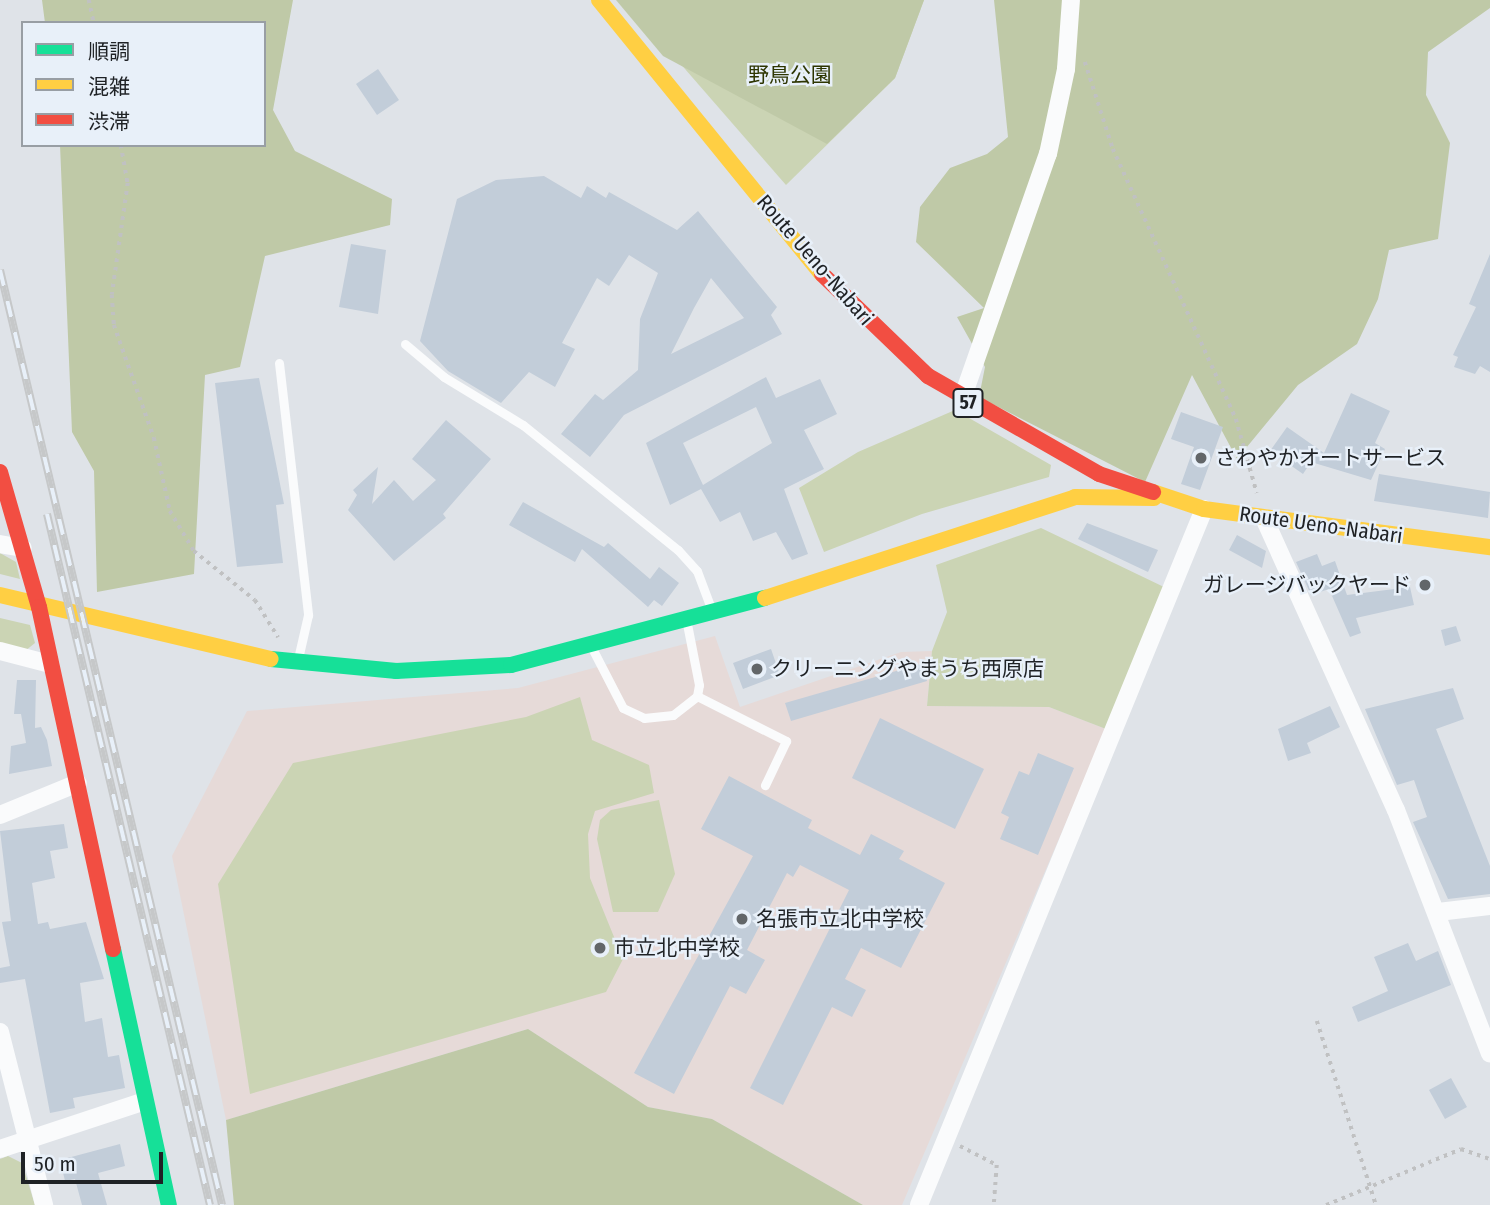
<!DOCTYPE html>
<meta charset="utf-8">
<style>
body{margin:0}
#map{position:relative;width:1490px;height:1205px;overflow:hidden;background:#dfe3e8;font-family:"Fira Sans Condensed","Noto Sans JP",sans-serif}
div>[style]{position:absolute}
.education>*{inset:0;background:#e6dad8}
.green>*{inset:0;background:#cbd4b4}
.forest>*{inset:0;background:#bfc9a7}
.building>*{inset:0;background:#c2cdd9}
.path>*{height:3.5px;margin-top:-1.75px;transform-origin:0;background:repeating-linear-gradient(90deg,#c0c1c2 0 3.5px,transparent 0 8.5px)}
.lane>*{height:9px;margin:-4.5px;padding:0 4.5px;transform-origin:4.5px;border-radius:4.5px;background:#fafbfc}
.street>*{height:18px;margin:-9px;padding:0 9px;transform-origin:9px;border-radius:9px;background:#fafbfc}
.fast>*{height:16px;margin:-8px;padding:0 8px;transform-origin:8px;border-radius:8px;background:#16e098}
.slow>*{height:16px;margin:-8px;padding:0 8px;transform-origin:8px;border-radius:8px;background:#ffcf43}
.jam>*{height:16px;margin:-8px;padding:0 8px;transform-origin:8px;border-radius:8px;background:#f24e42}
.rail>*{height:8px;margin-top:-4px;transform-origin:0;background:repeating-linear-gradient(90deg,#e8f0f9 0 16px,#c6c8c9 0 32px);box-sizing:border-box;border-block:2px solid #c6c8c9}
.dots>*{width:19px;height:19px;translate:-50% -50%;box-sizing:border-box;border:4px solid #e8f0f9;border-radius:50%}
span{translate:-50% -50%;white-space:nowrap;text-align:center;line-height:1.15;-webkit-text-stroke:5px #e8f0f9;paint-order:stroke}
.shield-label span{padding:2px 5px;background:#e8f0f9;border:2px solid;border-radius:5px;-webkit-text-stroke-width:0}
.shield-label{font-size:19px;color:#1f2225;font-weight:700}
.park-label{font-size:21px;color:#2d3501}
.street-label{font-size:21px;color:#1f2225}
.poi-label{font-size:21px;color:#1f2225}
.left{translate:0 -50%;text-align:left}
.right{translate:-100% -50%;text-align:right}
.legend{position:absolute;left:21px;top:21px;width:245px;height:126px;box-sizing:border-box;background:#e8f0f9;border:2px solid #989ea4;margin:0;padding:9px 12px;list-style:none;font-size:21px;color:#1f2225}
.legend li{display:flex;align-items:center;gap:14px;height:35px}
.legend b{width:35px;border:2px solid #989ea4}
.scale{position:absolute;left:21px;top:1152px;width:142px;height:32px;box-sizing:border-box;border:4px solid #1f2225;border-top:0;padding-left:9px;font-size:21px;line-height:24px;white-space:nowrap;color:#1f2225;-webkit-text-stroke:5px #e8f0f9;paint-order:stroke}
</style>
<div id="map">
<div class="education">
<i style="clip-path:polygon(715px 636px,740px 707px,901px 652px,932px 651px,927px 706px,1049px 707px,1106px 729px,902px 1205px,863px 1205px,712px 1119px,648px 1107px,528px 1029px,226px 1120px,172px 856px,247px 711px,518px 688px)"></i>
</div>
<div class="green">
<i style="clip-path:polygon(625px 0,924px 0,895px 78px,786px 185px)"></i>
<i style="clip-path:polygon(955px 410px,1051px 465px,1049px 477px,922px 514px,824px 552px,799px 488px,858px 452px)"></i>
<i style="clip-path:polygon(1041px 528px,1164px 587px,1106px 729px,1049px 707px,927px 706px,932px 651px,947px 612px,936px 565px)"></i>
<i style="clip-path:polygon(0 553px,16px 562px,20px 579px,0 574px)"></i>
<i style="clip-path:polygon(0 618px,30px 625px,35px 643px,25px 651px,0 644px)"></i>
<i style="clip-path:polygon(580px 697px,592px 740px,649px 765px,654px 793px,595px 811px,588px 834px,590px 878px,623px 959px,606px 992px,250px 1094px,218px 884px,293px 763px,526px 717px)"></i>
<i style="clip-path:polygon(659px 800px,675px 874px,658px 912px,613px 912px,597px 839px,600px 820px,611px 810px)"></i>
<i style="clip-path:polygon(8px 1156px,22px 1163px,35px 1205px,0 1205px,0 1159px)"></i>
</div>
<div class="forest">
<i style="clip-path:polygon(42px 0,293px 0,273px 110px,295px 151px,392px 199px,390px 225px,265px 256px,240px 367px,205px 375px,194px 574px,97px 592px,94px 471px,72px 432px,60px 145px,264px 145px,264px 23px,45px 23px)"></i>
<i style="clip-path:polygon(616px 0,924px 0,895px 78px,827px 144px,663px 56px)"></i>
<i style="clip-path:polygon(994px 0,1490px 0,1490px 8px,1428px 52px,1426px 95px,1450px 143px,1438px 239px,1389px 250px,1378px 299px,1357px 344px,1298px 385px,1237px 459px,1192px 375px,1145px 482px,979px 397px,985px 367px,957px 317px,984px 308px,916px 242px,920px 207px,950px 168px,987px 154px,1008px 137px)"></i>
<i style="clip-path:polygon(528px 1029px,648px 1107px,712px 1119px,863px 1205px,234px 1205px,226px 1120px)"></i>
</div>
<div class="building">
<i style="clip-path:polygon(378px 69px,399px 100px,377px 115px,356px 84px)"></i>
<i style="clip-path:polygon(evenodd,544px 176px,581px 198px,587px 186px,606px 198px,609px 192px,677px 230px,698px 211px,777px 307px,771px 315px,782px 334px,624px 415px,590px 457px,561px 434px,595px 394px,603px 400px,638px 370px,640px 319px,658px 273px,629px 255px,609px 286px,597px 278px,562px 343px,575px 349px,555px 387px,529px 372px,501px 403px,448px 371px,420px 341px,457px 199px,496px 180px,544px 176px,711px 278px,744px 318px,671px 354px,694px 308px,711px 278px)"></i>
<i style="clip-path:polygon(351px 244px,386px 250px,378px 314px,339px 307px)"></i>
<i style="clip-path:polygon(1490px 254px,1490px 372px,1480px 366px,1475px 374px,1454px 367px,1458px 357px,1453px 355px,1476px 307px,1469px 304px)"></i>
<i style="clip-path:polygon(evenodd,766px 377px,776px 398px,820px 379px,837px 414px,804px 430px,824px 469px,784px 489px,808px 554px,792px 560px,776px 532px,753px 541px,740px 512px,720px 522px,701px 489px,670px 505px,646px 443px,766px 377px,756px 407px,772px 443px,703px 485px,683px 443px,756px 407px)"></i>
<i style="clip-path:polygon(259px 378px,284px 504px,276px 505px,283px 563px,237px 567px,215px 383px)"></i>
<i style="clip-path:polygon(1351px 393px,1390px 411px,1375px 443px,1385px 449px,1371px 480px,1311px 462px,1303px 474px,1270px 451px,1287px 427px,1324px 453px)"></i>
<i style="clip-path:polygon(1181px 412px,1223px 427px,1200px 490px,1181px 484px,1194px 447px,1171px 439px)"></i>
<i style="clip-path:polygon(446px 420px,491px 459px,443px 514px,446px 518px,394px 561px,348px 510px,357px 495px,353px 490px,378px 467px,372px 504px,394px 480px,413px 501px,436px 480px,412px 459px)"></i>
<i style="clip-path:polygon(1379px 474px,1490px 492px,1488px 518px,1374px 501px)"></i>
<i style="clip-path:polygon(523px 502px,604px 547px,608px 543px,650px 579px,659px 567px,679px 583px,662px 606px,654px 600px,648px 607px,582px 549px,575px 562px,509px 525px)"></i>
<i style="clip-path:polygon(1087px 523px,1158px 550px,1148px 572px,1078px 539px)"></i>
<i style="clip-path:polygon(1237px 535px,1266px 551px,1262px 568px,1229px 550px)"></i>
<i style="clip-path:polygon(1317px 554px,1322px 566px,1335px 561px,1347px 595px,1410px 587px,1414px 605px,1356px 618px,1361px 633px,1350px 637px,1329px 589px,1311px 595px,1296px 562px)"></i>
<i style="clip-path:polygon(1456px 626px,1461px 641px,1445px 646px,1441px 630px)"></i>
<i style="clip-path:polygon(771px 649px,780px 675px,743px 689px,733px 663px)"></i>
<i style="clip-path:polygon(924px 663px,927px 681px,791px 721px,785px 703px)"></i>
<i style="clip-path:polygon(17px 680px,36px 680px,35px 728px,41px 727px,47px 740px,52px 766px,9px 774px,11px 746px,26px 743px,21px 714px,14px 714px)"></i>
<i style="clip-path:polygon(1453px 688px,1464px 719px,1436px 729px,1490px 866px,1490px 894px,1448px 899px,1413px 822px,1427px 817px,1414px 780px,1397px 785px,1365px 709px)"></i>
<i style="clip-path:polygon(1330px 706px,1340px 727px,1307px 743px,1311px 753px,1288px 761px,1278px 729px)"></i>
<i style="clip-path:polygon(880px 718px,984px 769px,955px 829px,852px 778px)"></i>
<i style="clip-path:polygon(1038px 753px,1074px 768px,1038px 855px,1000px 839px,1009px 817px,1001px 813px,1019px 771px,1029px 775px)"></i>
<i style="clip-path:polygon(729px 776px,812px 820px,808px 828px,860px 855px,871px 834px,904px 851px,899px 859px,945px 883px,901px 968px,861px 948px,845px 979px,866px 990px,852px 1017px,832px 1007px,783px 1105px,750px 1088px,849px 890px,800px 865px,793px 877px,787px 873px,747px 950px,765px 960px,746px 994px,730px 986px,674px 1094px,634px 1073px,753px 856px,701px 829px)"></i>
<i style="clip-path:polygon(64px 824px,68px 848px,50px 851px,55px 878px,32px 883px,38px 924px,48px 922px,50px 929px,86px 922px,104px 979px,80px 983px,85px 1022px,102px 1018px,108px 1057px,119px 1055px,125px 1088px,73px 1098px,75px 1108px,50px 1113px,25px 979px,0 983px,0 968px,10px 966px,2px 922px,11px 921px,0 831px)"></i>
<i style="clip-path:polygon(1408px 943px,1416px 961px,1438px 951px,1451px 985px,1358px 1022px,1352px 1007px,1388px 991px,1374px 957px)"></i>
<i style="clip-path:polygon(1451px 1078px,1467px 1107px,1445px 1119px,1429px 1090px)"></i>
<i style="clip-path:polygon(120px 1144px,125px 1166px,98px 1173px,107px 1205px,82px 1205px,75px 1179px,65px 1181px,60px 1160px)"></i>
</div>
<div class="path">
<i style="left:89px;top:0;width:24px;rotate:78deg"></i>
<i style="left:1085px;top:62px;width:91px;rotate:72.2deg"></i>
<i style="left:1113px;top:149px;width:297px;rotate:65.5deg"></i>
<i style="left:1236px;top:419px;width:77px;rotate:74.2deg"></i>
<i style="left:121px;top:145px;width:39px;rotate:80deg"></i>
<i style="left:128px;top:183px;width:113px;rotate:98.1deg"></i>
<i style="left:112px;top:295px;width:30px;rotate:86deg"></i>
<i style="left:114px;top:325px;width:120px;rotate:70.5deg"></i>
<i style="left:154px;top:438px;width:75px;rotate:77.6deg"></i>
<i style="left:170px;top:511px;width:47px;rotate:59deg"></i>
<i style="left:194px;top:551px;width:78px;rotate:38.8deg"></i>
<i style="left:255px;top:600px;width:44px;rotate:58.1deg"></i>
<i style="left:1317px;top:1021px;width:193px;rotate:72.2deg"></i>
<i style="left:960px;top:1146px;width:42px;rotate:27.2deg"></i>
<i style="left:997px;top:1165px;width:40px;rotate:94.3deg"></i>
<i style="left:1326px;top:1205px;width:146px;rotate:-22.5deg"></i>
<i style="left:1461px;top:1149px;width:31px;rotate:19deg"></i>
</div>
<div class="lane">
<i style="left:405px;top:344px;width:51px;rotate:40.2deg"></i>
<i style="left:444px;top:377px;width:92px;rotate:31.3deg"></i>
<i style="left:523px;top:425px;width:199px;rotate:38.9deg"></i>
<i style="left:678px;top:550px;width:28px;rotate:48deg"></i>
<i style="left:697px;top:571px;width:43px;rotate:69.4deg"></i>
<i style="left:279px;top:363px;width:254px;rotate:83.4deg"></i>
<i style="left:308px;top:615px;width:49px;rotate:102.9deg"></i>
<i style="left:593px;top:650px;width:65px;rotate:62.7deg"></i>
<i style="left:623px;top:708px;width:23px;rotate:25deg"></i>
<i style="left:644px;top:718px;width:29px;rotate:-6deg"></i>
<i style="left:673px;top:715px;width:31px;rotate:-38deg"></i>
<i style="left:697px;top:696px;width:11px;rotate:-80deg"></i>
<i style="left:699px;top:685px;width:62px;rotate:-101.1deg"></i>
<i style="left:697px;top:696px;width:100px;rotate:26.8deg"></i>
<i style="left:786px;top:741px;width:49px;rotate:115.5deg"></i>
</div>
<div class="street">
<i style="left:962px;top:399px;width:260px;rotate:-70.7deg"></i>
<i style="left:1048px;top:154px;width:87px;rotate:-78deg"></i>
<i style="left:1066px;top:69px;width:69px;rotate:-85.9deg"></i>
<i style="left:1264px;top:518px;width:320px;rotate:65.7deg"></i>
<i style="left:1396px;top:810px;width:261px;rotate:68.9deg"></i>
<i style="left:0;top:544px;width:23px;rotate:10deg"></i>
<i style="left:0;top:651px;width:52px;rotate:14.6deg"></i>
<i style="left:0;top:815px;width:84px;rotate:-22.3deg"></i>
<i style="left:1438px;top:912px;width:52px;rotate:-6.6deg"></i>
<i style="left:0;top:1032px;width:179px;rotate:75.7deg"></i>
<i style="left:0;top:1149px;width:150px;rotate:-18.3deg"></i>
<i style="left:919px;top:1205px;width:752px;rotate:-67.73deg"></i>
</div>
<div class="fast">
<i style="left:271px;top:659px;width:126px;rotate:5.5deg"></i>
<i style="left:396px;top:671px;width:115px;rotate:-3deg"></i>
<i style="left:511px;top:665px;width:263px;rotate:-14.8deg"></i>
<i style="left:113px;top:949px;width:262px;rotate:77.7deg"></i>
</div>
<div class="slow">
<i style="left:599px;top:0;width:353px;rotate:50.9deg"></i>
<i style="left:1153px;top:492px;width:54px;rotate:18.4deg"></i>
<i style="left:1204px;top:509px;width:289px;rotate:7.6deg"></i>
<i style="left:0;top:595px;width:278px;rotate:13.3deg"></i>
<i style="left:765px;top:598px;width:326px;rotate:-18deg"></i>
<i style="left:1075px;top:497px;width:79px;rotate:0.7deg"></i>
</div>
<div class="jam">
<i style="left:822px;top:274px;width:147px;rotate:43.9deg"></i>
<i style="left:928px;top:376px;width:197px;rotate:29.8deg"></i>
<i style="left:1099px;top:474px;width:57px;rotate:18.4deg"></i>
<i style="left:0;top:472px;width:141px;rotate:73.9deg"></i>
<i style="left:39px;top:607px;width:350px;rotate:77.8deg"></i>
</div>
<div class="rail">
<i style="left:0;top:270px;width:961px;rotate:76.64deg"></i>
<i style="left:47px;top:514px;width:710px;rotate:76.73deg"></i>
</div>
<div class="dots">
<i style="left:1201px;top:458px;background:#626669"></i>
<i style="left:1425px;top:585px;background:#626669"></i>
<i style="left:757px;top:669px;background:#626669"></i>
<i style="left:742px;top:919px;background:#626669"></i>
<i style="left:600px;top:948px;background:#626669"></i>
</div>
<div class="shield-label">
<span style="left:968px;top:403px">57</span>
</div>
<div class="park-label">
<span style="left:790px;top:75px">野鳥公園</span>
</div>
<div class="street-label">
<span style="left:815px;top:260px;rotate:49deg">Route Ueno-Nabari</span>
<span style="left:1321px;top:525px;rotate:8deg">Route Ueno-Nabari</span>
</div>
<div class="poi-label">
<span class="left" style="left:1215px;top:458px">さわやかオートサービス</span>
<span class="right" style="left:1411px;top:585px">ガレージバックヤード</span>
<span class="left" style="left:771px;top:669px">クリーニングやまうち西原店</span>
<span class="left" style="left:756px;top:919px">名張市立北中学校</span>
<span class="left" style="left:614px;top:948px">市立北中学校</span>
</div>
<ul class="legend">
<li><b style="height:9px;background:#16e098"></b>順調</li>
<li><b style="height:9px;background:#ffcf43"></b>混雑</li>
<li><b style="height:9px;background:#f24e42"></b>渋滞</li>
</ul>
<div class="scale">50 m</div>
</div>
